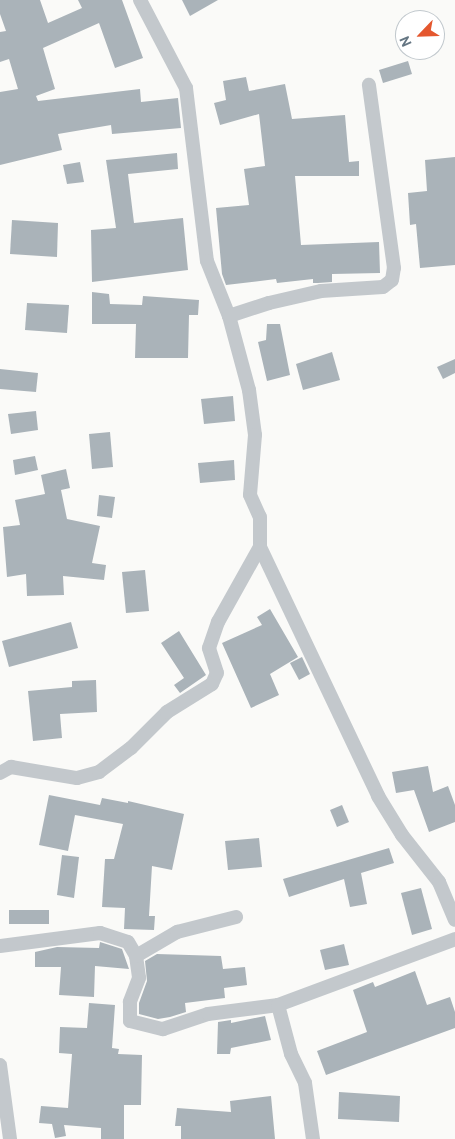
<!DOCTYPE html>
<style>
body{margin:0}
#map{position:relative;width:455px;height:1139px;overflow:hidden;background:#fafaf8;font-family:Overpass,sans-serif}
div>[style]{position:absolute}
.building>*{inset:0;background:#aab3b9}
.street>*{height:14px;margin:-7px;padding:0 7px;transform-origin:7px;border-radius:7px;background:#c3c8cc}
span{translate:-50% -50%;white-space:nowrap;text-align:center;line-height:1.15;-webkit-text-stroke:5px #fff;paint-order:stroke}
.north{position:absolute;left:395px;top:10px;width:50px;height:50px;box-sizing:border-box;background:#fff;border:1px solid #c1c8cd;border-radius:50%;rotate:246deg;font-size:14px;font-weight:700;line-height:20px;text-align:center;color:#657683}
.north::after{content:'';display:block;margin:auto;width:18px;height:22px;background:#e4572e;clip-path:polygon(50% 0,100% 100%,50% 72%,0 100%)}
</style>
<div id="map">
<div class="building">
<i style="clip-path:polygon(0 0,40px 0,48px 23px,82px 8px,78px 0,122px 0,143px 58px,115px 68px,99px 23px,43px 48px,55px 89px,36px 96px,38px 101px,140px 89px,141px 102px,178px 98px,181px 128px,112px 134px,111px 125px,58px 134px,62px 150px,0 165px,0 92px,18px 89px,9px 59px,0 62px,0 32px,6px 31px,0 14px)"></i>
<i style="clip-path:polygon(182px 0,218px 0,190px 16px)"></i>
<i style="clip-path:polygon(408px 61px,412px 74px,383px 83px,379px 70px)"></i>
<i style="clip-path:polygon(246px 77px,249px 91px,285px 84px,292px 119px,345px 115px,349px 162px,359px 161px,359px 176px,295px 176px,301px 245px,379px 242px,380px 273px,332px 274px,332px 282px,318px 283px,313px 283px,313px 279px,277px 283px,276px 279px,226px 285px,222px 274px,216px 208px,249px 205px,244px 169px,265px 166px,259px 114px,220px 125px,214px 103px,226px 100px,223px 81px)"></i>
<i style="clip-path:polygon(177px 153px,178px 169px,128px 174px,134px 223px,183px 218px,188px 270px,92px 282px,91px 230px,116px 228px,106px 160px)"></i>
<i style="clip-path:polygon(455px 157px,455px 265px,420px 268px,416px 224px,410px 225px,408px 193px,427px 191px,425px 160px)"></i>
<i style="clip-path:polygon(80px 162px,84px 182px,67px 184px,63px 165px)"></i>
<i style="clip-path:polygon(12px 220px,58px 223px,57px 257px,10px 254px)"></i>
<i style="clip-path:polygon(92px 292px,109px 294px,110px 304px,142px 305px,143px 296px,199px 300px,198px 315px,189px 315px,188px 358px,135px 358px,136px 324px,92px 324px)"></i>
<i style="clip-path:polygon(27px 303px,69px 305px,67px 333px,25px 330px)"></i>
<i style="clip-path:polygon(267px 324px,280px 324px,290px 375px,267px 381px,258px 342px,266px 340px)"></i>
<i style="clip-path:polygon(332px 352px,340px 380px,303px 390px,296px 364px)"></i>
<i style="clip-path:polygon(455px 359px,455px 373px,443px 379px,437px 367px)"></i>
<i style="clip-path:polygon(0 369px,38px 373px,36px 392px,0 389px)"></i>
<i style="clip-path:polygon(233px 396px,235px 421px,204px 424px,201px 399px)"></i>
<i style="clip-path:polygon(36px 411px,38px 430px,11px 434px,8px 414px)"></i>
<i style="clip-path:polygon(110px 432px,113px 467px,92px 469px,89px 434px)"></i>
<i style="clip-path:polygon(35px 456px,38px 470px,15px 475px,13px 460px)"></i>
<i style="clip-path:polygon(234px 460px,235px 480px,200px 483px,198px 463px)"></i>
<i style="clip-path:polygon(66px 469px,70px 488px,61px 490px,67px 519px,100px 526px,92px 563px,106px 565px,104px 580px,63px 576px,64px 595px,27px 596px,26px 574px,7px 577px,3px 527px,20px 525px,15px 500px,45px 494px,41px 475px)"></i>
<i style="clip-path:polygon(99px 495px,115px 497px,112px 518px,97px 516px)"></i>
<i style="clip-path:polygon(145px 570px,149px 611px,126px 613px,122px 572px)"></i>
<i style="clip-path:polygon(270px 609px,298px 657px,270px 674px,279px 695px,251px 708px,222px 643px,262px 625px,257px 617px)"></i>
<i style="clip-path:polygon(71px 622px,78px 648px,9px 667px,2px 641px)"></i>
<i style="clip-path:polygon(179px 631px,206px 675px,180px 693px,174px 685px,184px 678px,161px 643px)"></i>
<i style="clip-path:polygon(302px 657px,310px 674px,299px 680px,290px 663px)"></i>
<i style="clip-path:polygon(96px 680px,97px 712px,60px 714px,62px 738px,33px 741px,28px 691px,72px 687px,72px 681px)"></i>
<i style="clip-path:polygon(428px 766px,433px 792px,448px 786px,455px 805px,455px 822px,429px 832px,414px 790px,396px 793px,392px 772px)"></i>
<i style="clip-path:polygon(49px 795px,100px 805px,102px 798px,128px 803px,128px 801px,184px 814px,172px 870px,152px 866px,149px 916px,155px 916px,154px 930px,124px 929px,125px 908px,102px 907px,105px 859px,114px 859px,123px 824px,75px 815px,68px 851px,39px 845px)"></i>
<i style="clip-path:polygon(342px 805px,349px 822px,337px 827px,330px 810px)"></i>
<i style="clip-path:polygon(259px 838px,262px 867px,228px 870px,225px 841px)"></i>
<i style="clip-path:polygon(389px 848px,394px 863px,361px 873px,367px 904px,350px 907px,344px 879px,289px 897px,283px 879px)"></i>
<i style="clip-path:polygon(62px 855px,79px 857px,74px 898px,57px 895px)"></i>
<i style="clip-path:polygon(421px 888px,432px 929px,412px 935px,401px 893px)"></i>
<i style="clip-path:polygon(9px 910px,49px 910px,49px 924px,9px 924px)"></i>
<i style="clip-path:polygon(100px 942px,122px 949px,129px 969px,95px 966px,94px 997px,59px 995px,61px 967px,35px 967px,35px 952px,57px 947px,99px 948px)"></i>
<i style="clip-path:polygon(344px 944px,349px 965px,325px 970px,320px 950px)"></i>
<i style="clip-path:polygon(157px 954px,221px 956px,223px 969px,245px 967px,247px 985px,224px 988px,225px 998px,185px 1003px,186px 1012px,170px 1017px,158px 1019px,139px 1014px,139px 1003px,147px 981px,145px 961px)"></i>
<i style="clip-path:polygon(415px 971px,427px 1005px,450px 997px,455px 1012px,455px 1028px,326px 1075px,317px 1051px,367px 1032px,353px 990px,373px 982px,375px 987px)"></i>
<i style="clip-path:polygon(89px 1003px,115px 1005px,112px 1048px,119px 1049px,118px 1054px,142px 1055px,141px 1105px,124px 1105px,124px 1139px,101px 1139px,101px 1128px,64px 1125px,66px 1136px,55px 1138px,52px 1124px,39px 1123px,41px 1106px,68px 1108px,72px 1054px,59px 1053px,60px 1027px,87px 1028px)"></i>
<i style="clip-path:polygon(265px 1016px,271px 1040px,231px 1048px,230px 1054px,217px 1054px,218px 1022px,231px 1020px,231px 1023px)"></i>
<i style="clip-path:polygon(339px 1092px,400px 1096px,399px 1122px,338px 1119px)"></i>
<i style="clip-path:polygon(271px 1096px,275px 1139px,181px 1139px,181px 1126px,175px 1126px,177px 1108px,231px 1112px,230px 1101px)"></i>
</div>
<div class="street">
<i style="left:140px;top:0;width:99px;rotate:62.4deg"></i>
<i style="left:186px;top:88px;width:174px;rotate:83.1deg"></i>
<i style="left:207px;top:261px;width:59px;rotate:68.2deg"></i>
<i style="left:229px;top:316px;width:77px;rotate:74.9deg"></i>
<i style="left:249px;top:390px;width:45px;rotate:82.4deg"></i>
<i style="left:255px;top:435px;width:60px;rotate:94.8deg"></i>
<i style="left:250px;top:495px;width:24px;rotate:66deg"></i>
<i style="left:260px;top:517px;width:30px;rotate:90deg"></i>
<i style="left:260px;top:547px;width:276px;rotate:64.6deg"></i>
<i style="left:378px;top:796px;width:46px;rotate:58.4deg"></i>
<i style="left:402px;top:835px;width:60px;rotate:51.8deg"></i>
<i style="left:439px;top:882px;width:41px;rotate:67.2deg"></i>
<i style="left:229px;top:316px;width:42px;rotate:-18deg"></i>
<i style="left:269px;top:303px;width:53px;rotate:-13deg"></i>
<i style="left:321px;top:291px;width:62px;rotate:-3.7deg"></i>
<i style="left:383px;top:287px;width:11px;rotate:-38deg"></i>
<i style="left:392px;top:280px;width:12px;rotate:-81deg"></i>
<i style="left:394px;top:268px;width:185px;rotate:-97.8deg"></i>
<i style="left:0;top:773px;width:13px;rotate:-29deg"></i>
<i style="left:11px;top:767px;width:67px;rotate:9.5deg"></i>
<i style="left:77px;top:778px;width:23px;rotate:-15deg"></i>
<i style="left:99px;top:772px;width:40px;rotate:-37deg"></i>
<i style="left:131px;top:748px;width:51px;rotate:-45deg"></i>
<i style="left:167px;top:712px;width:53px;rotate:-31.9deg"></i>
<i style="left:212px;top:684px;width:12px;rotate:-66deg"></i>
<i style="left:217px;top:673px;width:26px;rotate:-108deg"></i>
<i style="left:209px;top:648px;width:28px;rotate:-71deg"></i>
<i style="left:218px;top:622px;width:86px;rotate:-60.8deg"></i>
<i style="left:0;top:946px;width:101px;rotate:-7.4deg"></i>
<i style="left:100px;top:933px;width:29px;rotate:18deg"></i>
<i style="left:128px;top:942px;width:16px;rotate:60deg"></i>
<i style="left:136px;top:956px;width:22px;rotate:82deg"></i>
<i style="left:139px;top:978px;width:26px;rotate:111deg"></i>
<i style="left:130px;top:1002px;width:19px;rotate:90deg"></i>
<i style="left:130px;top:1021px;width:34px;rotate:14deg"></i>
<i style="left:163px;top:1029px;width:47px;rotate:-18.4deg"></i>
<i style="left:208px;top:1014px;width:71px;rotate:-7.3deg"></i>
<i style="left:278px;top:1005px;width:189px;rotate:-20.4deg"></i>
<i style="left:136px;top:956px;width:48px;rotate:-30.3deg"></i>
<i style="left:177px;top:932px;width:61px;rotate:-14.3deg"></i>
<i style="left:278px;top:1005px;width:51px;rotate:75.1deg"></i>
<i style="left:291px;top:1054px;width:32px;rotate:64deg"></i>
<i style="left:305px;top:1083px;width:57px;rotate:81.9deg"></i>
<i style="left:0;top:1065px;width:75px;rotate:82.3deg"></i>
</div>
<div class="north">N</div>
</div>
